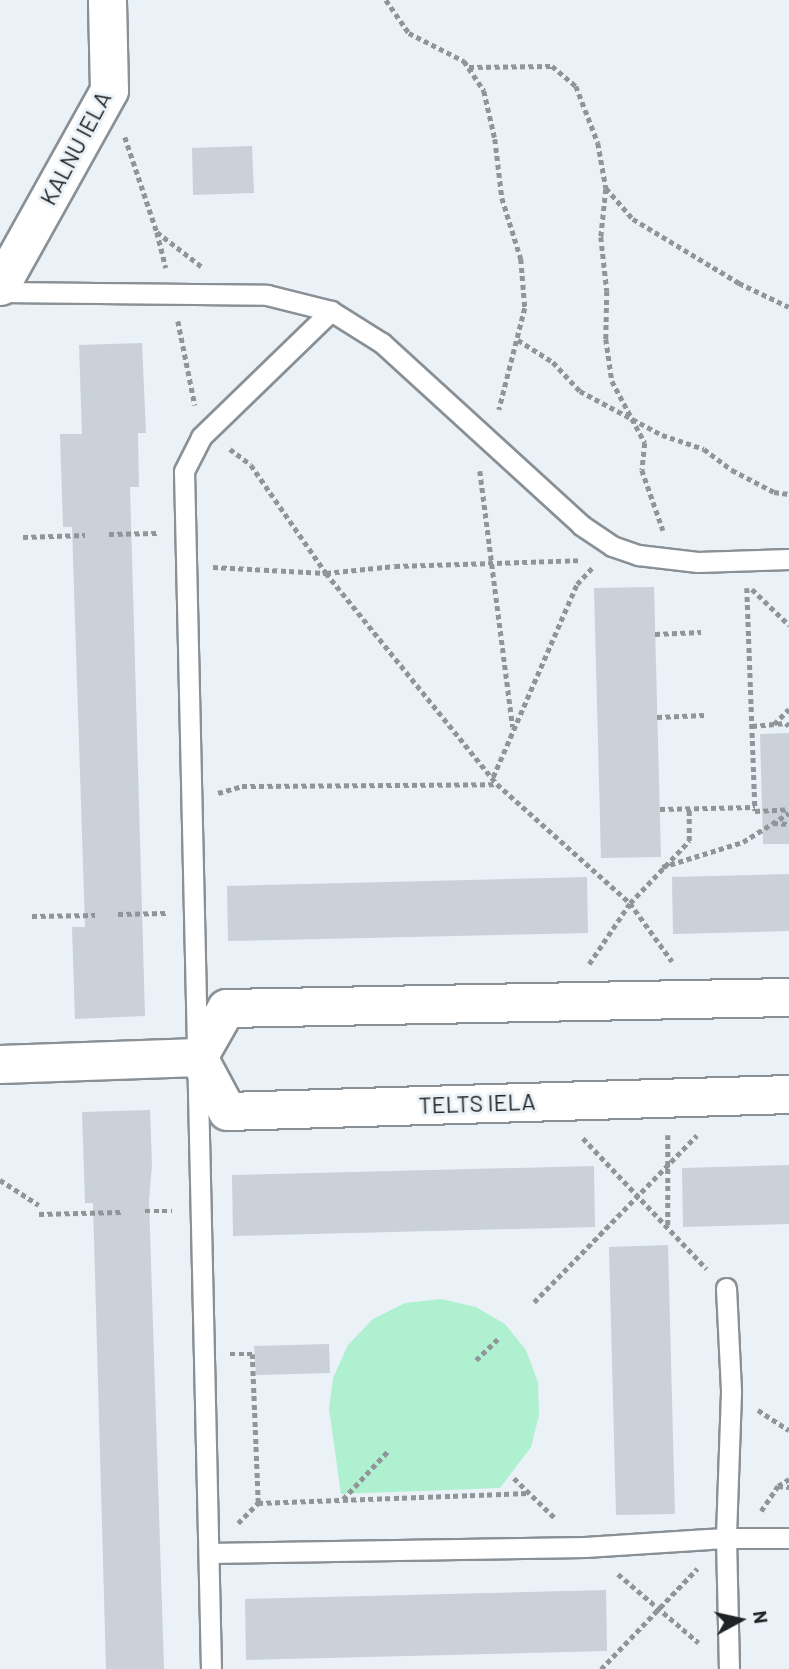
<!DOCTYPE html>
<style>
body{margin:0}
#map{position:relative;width:789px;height:1669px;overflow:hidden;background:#eaf2f8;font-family:Barlow,sans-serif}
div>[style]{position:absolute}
.green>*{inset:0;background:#aff0d0}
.building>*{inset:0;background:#cad1d8}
.path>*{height:4.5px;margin-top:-2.25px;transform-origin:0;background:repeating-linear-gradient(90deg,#8f9599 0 5px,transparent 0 8.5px)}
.roads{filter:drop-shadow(2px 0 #899096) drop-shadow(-2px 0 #899096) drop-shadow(0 2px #899096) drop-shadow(0 -2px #899096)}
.lane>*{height:19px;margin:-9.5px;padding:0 9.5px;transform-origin:9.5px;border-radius:9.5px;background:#fff}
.street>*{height:37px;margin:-18.5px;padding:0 18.5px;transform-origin:18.5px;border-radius:18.5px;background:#fff}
span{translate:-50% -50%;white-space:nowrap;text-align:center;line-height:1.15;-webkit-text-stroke:6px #eaf2f8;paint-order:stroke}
.street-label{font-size:23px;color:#202325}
.north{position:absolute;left:705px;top:1585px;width:70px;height:70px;-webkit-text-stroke:5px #eaf2f8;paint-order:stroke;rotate:82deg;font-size:19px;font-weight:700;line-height:28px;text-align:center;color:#202325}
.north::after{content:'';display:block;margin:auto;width:24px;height:32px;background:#202325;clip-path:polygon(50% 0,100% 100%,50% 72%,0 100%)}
</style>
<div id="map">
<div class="green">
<i style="clip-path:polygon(441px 1299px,476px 1307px,505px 1324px,526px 1350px,538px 1382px,539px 1415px,531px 1447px,500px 1488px,341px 1494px,329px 1409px,333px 1378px,348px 1345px,373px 1319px,405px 1303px)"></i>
</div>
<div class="building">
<i style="clip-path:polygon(252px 146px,254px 193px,193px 195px,192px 148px)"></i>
<i style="clip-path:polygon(142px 343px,146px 433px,138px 433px,139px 487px,130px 487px,145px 1016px,75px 1019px,72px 927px,85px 927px,72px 527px,63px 527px,60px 434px,82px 434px,79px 345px)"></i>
<i style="clip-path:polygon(654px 587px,661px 857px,601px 858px,594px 588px)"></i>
<i style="clip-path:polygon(789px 733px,789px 844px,763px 844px,760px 734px)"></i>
<i style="clip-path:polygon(789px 874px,789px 931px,673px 934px,672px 877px)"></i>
<i style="clip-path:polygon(587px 877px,588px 933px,228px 941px,227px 886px)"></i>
<i style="clip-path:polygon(150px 1110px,152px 1165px,149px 1200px,164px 1669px,106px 1669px,93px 1203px,85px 1203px,82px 1112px)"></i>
<i style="clip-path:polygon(789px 1165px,789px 1224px,683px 1227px,682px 1168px)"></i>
<i style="clip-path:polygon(594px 1166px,595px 1227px,233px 1236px,232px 1175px)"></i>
<i style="clip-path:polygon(668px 1245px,675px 1514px,616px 1515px,609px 1247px)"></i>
<i style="clip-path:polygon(329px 1344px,330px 1373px,256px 1375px,254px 1346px)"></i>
<i style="clip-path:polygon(606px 1590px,607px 1651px,246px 1660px,245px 1599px)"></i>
</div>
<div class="path">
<i style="left:386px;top:0;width:40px;rotate:55.1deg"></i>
<i style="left:409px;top:33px;width:62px;rotate:27deg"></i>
<i style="left:464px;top:61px;width:36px;rotate:56deg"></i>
<i style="left:484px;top:91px;width:49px;rotate:77.1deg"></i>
<i style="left:495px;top:139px;width:59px;rotate:83.2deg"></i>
<i style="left:502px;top:198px;width:64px;rotate:72.7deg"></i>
<i style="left:521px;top:259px;width:49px;rotate:85.3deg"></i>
<i style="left:525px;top:308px;width:105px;rotate:104.3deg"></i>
<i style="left:469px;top:67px;width:83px;rotate:-0.7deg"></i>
<i style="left:552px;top:66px;width:31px;rotate:40deg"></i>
<i style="left:576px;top:86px;width:61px;rotate:68.9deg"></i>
<i style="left:598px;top:143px;width:46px;rotate:79.9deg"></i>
<i style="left:606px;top:188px;width:41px;rotate:48.9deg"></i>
<i style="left:633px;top:219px;width:124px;rotate:31.1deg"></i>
<i style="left:739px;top:283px;width:55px;rotate:25.6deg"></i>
<i style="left:125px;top:137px;width:100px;rotate:71.4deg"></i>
<i style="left:157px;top:232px;width:56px;rotate:37.7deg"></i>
<i style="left:606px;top:189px;width:48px;rotate:95.9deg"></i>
<i style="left:601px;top:237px;width:54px;rotate:83.7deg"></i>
<i style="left:607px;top:291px;width:48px;rotate:91.2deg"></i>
<i style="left:606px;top:339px;width:42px;rotate:81.9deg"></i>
<i style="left:612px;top:381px;width:70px;rotate:62deg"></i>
<i style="left:645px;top:443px;width:27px;rotate:96deg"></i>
<i style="left:642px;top:470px;width:64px;rotate:70.7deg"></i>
<i style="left:157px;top:232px;width:37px;rotate:76deg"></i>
<i style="left:178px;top:321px;width:86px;rotate:78.6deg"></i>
<i style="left:518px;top:340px;width:41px;rotate:32.2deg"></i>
<i style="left:553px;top:362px;width:40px;rotate:47deg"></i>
<i style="left:580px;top:391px;width:93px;rotate:28.2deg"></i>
<i style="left:662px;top:435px;width:44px;rotate:18.4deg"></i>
<i style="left:704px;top:449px;width:35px;rotate:37deg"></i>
<i style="left:732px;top:470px;width:47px;rotate:27.6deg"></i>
<i style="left:774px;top:492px;width:15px;rotate:8deg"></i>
<i style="left:230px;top:449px;width:26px;rotate:37deg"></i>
<i style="left:251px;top:465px;width:131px;rotate:55.2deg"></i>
<i style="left:326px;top:573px;width:272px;rotate:51deg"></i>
<i style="left:480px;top:471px;width:258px;rotate:82.7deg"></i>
<i style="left:109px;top:534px;width:48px;rotate:-1.2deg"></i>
<i style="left:23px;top:537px;width:62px;rotate:-1.8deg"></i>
<i style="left:213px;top:567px;width:113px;rotate:3deg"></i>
<i style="left:326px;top:573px;width:69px;rotate:-5.8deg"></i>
<i style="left:395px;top:566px;width:187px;rotate:-1.8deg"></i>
<i style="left:747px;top:588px;width:223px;rotate:87.9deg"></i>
<i style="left:755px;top:811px;width:34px;rotate:-3deg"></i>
<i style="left:752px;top:589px;width:52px;rotate:44.2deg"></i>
<i style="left:655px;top:634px;width:46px;rotate:-2.5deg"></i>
<i style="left:657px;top:717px;width:47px;rotate:-2.4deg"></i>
<i style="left:774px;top:724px;width:21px;rotate:-45deg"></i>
<i style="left:752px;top:726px;width:34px;rotate:-5deg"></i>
<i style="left:786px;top:723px;width:4px;rotate:45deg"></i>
<i style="left:493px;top:777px;width:210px;rotate:-66.5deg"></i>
<i style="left:577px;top:584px;width:23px;rotate:-47deg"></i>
<i style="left:218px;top:793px;width:25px;rotate:-16deg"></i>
<i style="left:242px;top:786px;width:255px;rotate:-0.4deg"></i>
<i style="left:497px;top:784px;width:178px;rotate:41.8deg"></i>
<i style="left:630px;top:903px;width:72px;rotate:54.1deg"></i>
<i style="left:660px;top:809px;width:95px;rotate:-1.2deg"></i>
<i style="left:773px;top:823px;width:16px;rotate:4deg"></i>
<i style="left:662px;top:867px;width:85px;rotate:-17.2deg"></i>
<i style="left:743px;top:842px;width:54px;rotate:-32.2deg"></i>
<i style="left:118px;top:914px;width:48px;rotate:-1.2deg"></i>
<i style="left:32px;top:916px;width:63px;rotate:-0.9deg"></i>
<i style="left:589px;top:964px;width:73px;rotate:-56.1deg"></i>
<i style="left:630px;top:903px;width:86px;rotate:-46.4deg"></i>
<i style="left:689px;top:841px;width:33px;rotate:-90deg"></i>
<i style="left:668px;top:1135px;width:93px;rotate:90deg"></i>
<i style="left:583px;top:1138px;width:180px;rotate:46.6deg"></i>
<i style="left:0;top:1180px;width:46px;rotate:32.7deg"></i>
<i style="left:145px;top:1211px;width:27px"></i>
<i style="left:39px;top:1214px;width:82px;rotate:-1.4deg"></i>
<i style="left:534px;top:1302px;width:233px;rotate:-45.7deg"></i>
<i style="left:230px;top:1354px;width:23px"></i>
<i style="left:476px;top:1360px;width:30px;rotate:-44deg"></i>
<i style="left:758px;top:1410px;width:37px;rotate:33deg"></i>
<i style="left:514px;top:1478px;width:59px;rotate:44.3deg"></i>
<i style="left:778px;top:1486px;width:13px;rotate:-32deg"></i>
<i style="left:343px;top:1499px;width:66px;rotate:-46.8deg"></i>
<i style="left:258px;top:1503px;width:270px;rotate:-2.1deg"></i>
<i style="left:761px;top:1511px;width:30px;rotate:-56deg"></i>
<i style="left:778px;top:1486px;width:11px;rotate:5deg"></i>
<i style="left:238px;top:1523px;width:28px;rotate:-45deg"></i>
<i style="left:258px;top:1503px;width:149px;rotate:-92.3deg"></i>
<i style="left:618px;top:1574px;width:106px;rotate:40.4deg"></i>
<i style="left:601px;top:1669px;width:139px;rotate:-46.2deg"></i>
</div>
<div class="roads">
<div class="lane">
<i style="left:0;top:292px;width:267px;rotate:0.6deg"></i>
<i style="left:267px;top:295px;width:66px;rotate:14deg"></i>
<i style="left:331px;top:311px;width:60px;rotate:32.1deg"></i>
<i style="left:382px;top:343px;width:270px;rotate:42.4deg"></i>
<i style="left:581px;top:525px;width:37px;rotate:34deg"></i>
<i style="left:612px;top:546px;width:28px;rotate:19deg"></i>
<i style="left:638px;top:555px;width:60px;rotate:6.7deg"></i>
<i style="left:698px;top:562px;width:91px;rotate:-1.9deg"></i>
<i style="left:726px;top:1288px;width:104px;rotate:87.2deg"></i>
<i style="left:731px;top:1392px;width:146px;rotate:92deg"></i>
<i style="left:726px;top:1538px;width:131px;rotate:88.7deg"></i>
<i style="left:209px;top:1553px;width:376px;rotate:-0.9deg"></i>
<i style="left:585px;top:1547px;width:141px;rotate:-3.7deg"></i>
<i style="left:726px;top:1538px;width:63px"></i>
<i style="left:211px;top:1669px;width:1198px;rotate:-91.29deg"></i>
<i style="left:184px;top:471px;width:38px;rotate:-63deg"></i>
<i style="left:201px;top:437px;width:181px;rotate:-44.1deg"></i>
</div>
<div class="street">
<i style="left:0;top:286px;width:224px;rotate:-60.9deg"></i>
<i style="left:109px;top:90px;width:90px;rotate:-91.3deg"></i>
<i style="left:198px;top:1057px;width:61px;rotate:61.8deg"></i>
<i style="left:227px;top:1111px;width:562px;rotate:-1.73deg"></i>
<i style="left:198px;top:1057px;width:56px;rotate:-60.3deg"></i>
<i style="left:226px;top:1008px;width:563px;rotate:-1.12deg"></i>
<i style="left:0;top:1064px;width:198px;rotate:-2deg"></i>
</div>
</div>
<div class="street-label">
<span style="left:75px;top:148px;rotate:-62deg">KALNU IELA</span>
<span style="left:477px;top:1103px;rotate:-2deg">TELTS IELA</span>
</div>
<div class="north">N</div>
</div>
